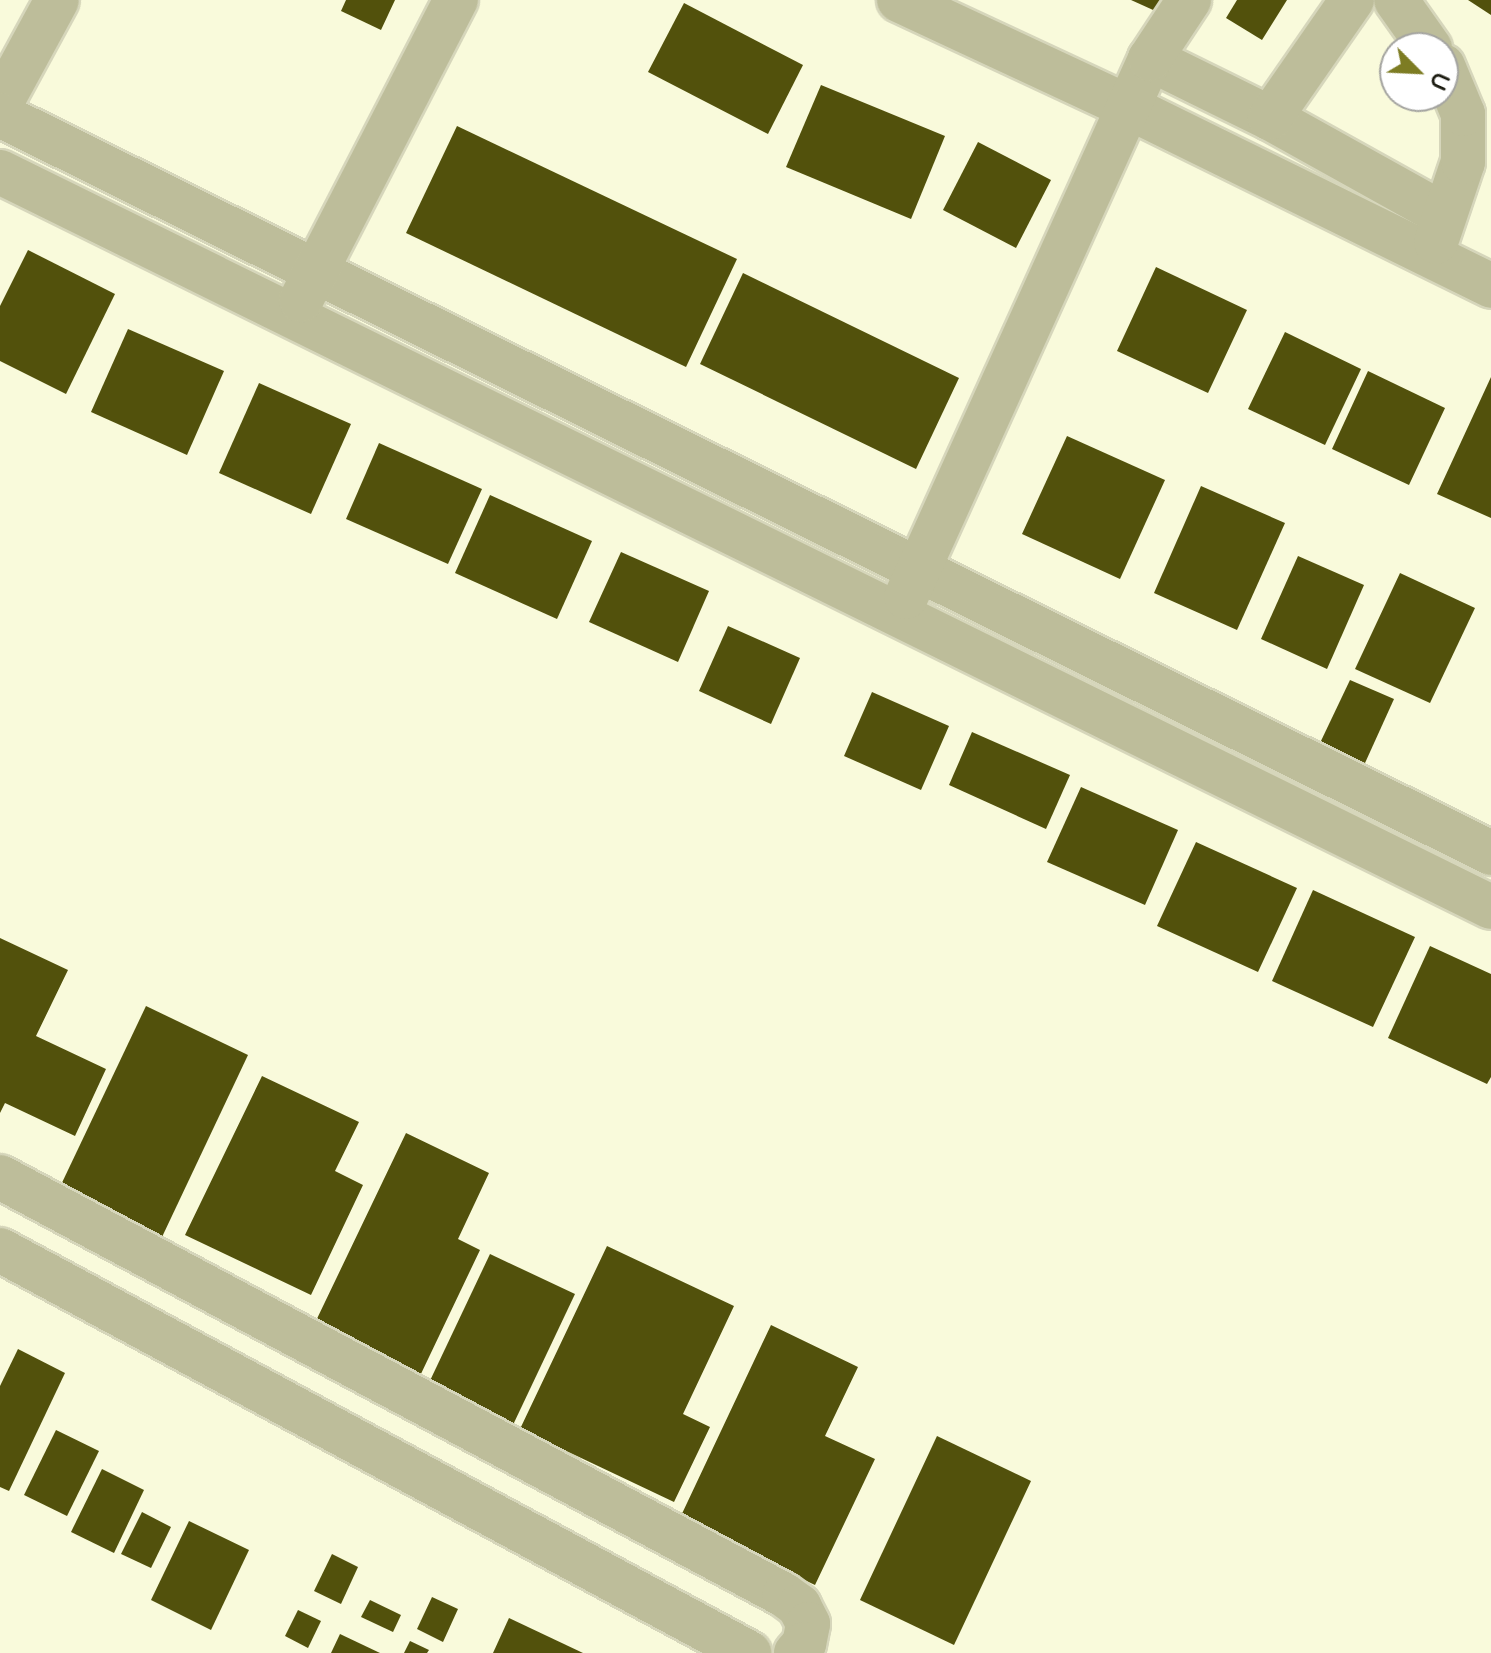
<!DOCTYPE html>
<style>
body{margin:0}
#map{position:relative;width:1491px;height:1653px;overflow:hidden;background:#f9fadb;font-family:"Varela Round",sans-serif}
div>[style]{position:absolute}
.building>*{inset:0;background:#52510c}
.roads{filter:drop-shadow(2px 0 #d6d6bb) drop-shadow(-2px 0 #d6d6bb) drop-shadow(0 2px #d6d6bb) drop-shadow(0 -2px #d6d6bb)}
.minor>*{height:44px;margin:-22px;padding:0 22px;transform-origin:22px;border-radius:22px;background:#bdbd9a}
span{translate:-50% -50%;white-space:nowrap;text-align:center;line-height:1.15;-webkit-text-stroke:8px #fff;paint-order:stroke}
.north{position:absolute;left:1379px;top:32px;width:80px;height:80px;box-sizing:border-box;background:#fff;border:2px solid #a4a4a0;border-radius:50%;rotate:114deg;font-size:22px;font-weight:700;line-height:32px;text-align:center;color:#1c1c11}
.north::after{content:'';display:block;margin:auto;width:28px;height:36px;background:#7d7c23;clip-path:polygon(50% 0,100% 100%,50% 72%,0 100%)}
</style>
<div id="map">
<div class="building">
<i style="clip-path:polygon(346px 0,395px 0,381px 30px,341px 11px)"></i>
<i style="clip-path:polygon(1131px 0,1168px 0,1162px 14px)"></i>
<i style="clip-path:polygon(1237px 0,1287px 0,1262px 40px,1226px 18px)"></i>
<i style="clip-path:polygon(1468px 0,1491px 0,1491px 15px)"></i>
<i style="clip-path:polygon(684px 3px,803px 65px,768px 134px,648px 72px)"></i>
<i style="clip-path:polygon(821px 85px,945px 136px,911px 219px,786px 167px)"></i>
<i style="clip-path:polygon(457px 126px,737px 259px,686px 367px,406px 233px)"></i>
<i style="clip-path:polygon(978px 142px,1051px 180px,1016px 248px,943px 210px)"></i>
<i style="clip-path:polygon(28px 250px,115px 294px,66px 394px,0 361px,0 306px)"></i>
<i style="clip-path:polygon(1156px 267px,1247px 310px,1208px 393px,1117px 351px)"></i>
<i style="clip-path:polygon(743px 273px,959px 378px,916px 469px,700px 364px)"></i>
<i style="clip-path:polygon(128px 329px,224px 371px,187px 455px,91px 412px)"></i>
<i style="clip-path:polygon(1285px 332px,1361px 369px,1325px 445px,1248px 409px)"></i>
<i style="clip-path:polygon(1368px 371px,1445px 408px,1409px 485px,1332px 449px)"></i>
<i style="clip-path:polygon(1491px 377px,1491px 518px,1437px 494px)"></i>
<i style="clip-path:polygon(259px 383px,351px 424px,311px 514px,219px 473px)"></i>
<i style="clip-path:polygon(1067px 436px,1165px 480px,1120px 579px,1022px 534px)"></i>
<i style="clip-path:polygon(379px 443px,482px 489px,448px 564px,346px 519px)"></i>
<i style="clip-path:polygon(1201px 486px,1285px 523px,1237px 630px,1154px 593px)"></i>
<i style="clip-path:polygon(490px 495px,592px 541px,557px 619px,455px 573px)"></i>
<i style="clip-path:polygon(621px 552px,709px 591px,678px 662px,589px 622px)"></i>
<i style="clip-path:polygon(1298px 556px,1364px 585px,1327px 669px,1261px 639px)"></i>
<i style="clip-path:polygon(1400px 573px,1475px 608px,1430px 703px,1355px 669px)"></i>
<i style="clip-path:polygon(728px 626px,800px 658px,771px 724px,699px 691px)"></i>
<i style="clip-path:polygon(1350px 680px,1394px 699px,1365px 763px,1320px 743px)"></i>
<i style="clip-path:polygon(872px 692px,949px 726px,921px 790px,844px 756px)"></i>
<i style="clip-path:polygon(972px 732px,1070px 775px,1046px 829px,949px 785px)"></i>
<i style="clip-path:polygon(1081px 787px,1178px 830px,1145px 905px,1047px 862px)"></i>
<i style="clip-path:polygon(1196px 842px,1297px 888px,1258px 972px,1157px 926px)"></i>
<i style="clip-path:polygon(1313px 890px,1415px 937px,1373px 1027px,1272px 981px)"></i>
<i style="clip-path:polygon(0 938px,68px 970px,36px 1036px,106px 1069px,75px 1136px,5px 1103px,0 1113px)"></i>
<i style="clip-path:polygon(1430px 946px,1491px 974px,1491px 1077px,1487px 1084px,1388px 1038px)"></i>
<i style="clip-path:polygon(146px 1006px,248px 1055px,162px 1237px,59px 1189px)"></i>
<i style="clip-path:polygon(262px 1076px,359px 1122px,335px 1171px,363px 1185px,311px 1295px,185px 1235px)"></i>
<i style="clip-path:polygon(406px 1133px,489px 1173px,458px 1239px,480px 1250px,419px 1378px,313px 1327px)"></i>
<i style="clip-path:polygon(607px 1246px,734px 1306px,683px 1414px,710px 1427px,674px 1502px,520px 1429px)"></i>
<i style="clip-path:polygon(490px 1254px,575px 1294px,512px 1427px,427px 1387px)"></i>
<i style="clip-path:polygon(771px 1325px,858px 1367px,825px 1436px,875px 1459px,815px 1585px,679px 1520px)"></i>
<i style="clip-path:polygon(18px 1349px,65px 1373px,9px 1491px,0 1487px,0 1386px)"></i>
<i style="clip-path:polygon(56px 1430px,99px 1451px,67px 1516px,24px 1495px)"></i>
<i style="clip-path:polygon(937px 1436px,1031px 1481px,954px 1645px,860px 1600px)"></i>
<i style="clip-path:polygon(102px 1469px,144px 1490px,114px 1553px,71px 1532px)"></i>
<i style="clip-path:polygon(142px 1512px,171px 1527px,151px 1568px,121px 1554px)"></i>
<i style="clip-path:polygon(189px 1521px,249px 1550px,211px 1630px,151px 1600px)"></i>
<i style="clip-path:polygon(332px 1554px,358px 1567px,341px 1604px,314px 1591px)"></i>
<i style="clip-path:polygon(432px 1597px,458px 1609px,443px 1642px,417px 1629px)"></i>
<i style="clip-path:polygon(370px 1600px,401px 1615px,393px 1632px,361px 1617px)"></i>
<i style="clip-path:polygon(298px 1610px,321px 1621px,308px 1648px,285px 1636px)"></i>
<i style="clip-path:polygon(509px 1618px,583px 1653px,493px 1653px)"></i>
<i style="clip-path:polygon(340px 1634px,380px 1653px,331px 1653px)"></i>
<i style="clip-path:polygon(410px 1641px,429px 1650px,427px 1653px,404px 1653px)"></i>
</div>
<div class="roads">
<div class="minor">
<i style="left:899px;top:0;width:253px;rotate:25deg"></i>
<i style="left:1128px;top:107px;width:405px;rotate:26.2deg"></i>
<i style="left:1396px;top:0;width:59px;rotate:54.7deg"></i>
<i style="left:1150px;top:59px;width:134px;rotate:26.2deg"></i>
<i style="left:1270px;top:118px;width:199px;rotate:29.1deg"></i>
<i style="left:0;top:105px;width:119px;rotate:-61.5deg"></i>
<i style="left:0;top:115px;width:1664px;rotate:26.33deg"></i>
<i style="left:1270px;top:118px;width:144px;rotate:-55.2deg"></i>
<i style="left:0;top:172px;width:1662px;rotate:26.24deg"></i>
<i style="left:1436px;top:242px;width:84px;rotate:-71.4deg"></i>
<i style="left:1463px;top:162px;width:48px;rotate:-90deg"></i>
<i style="left:1463px;top:114px;width:52px;rotate:-112.6deg"></i>
<i style="left:301px;top:300px;width:338px;rotate:-62.7deg"></i>
<i style="left:906px;top:597px;width:591px;rotate:-65.6deg"></i>
<i style="left:1150px;top:59px;width:71px;rotate:-56.5deg"></i>
<i style="left:0;top:1177px;width:888px;rotate:28.06deg"></i>
<i style="left:784px;top:1595px;width:19px;rotate:36deg"></i>
<i style="left:799px;top:1606px;width:20px;rotate:63deg"></i>
<i style="left:808px;top:1624px;width:20px;rotate:101deg"></i>
<i style="left:804px;top:1644px;width:12px;rotate:132deg"></i>
<i style="left:0;top:1250px;width:851px;rotate:28.28deg"></i>
</div>
</div>
<div class="north">U</div>
</div>
